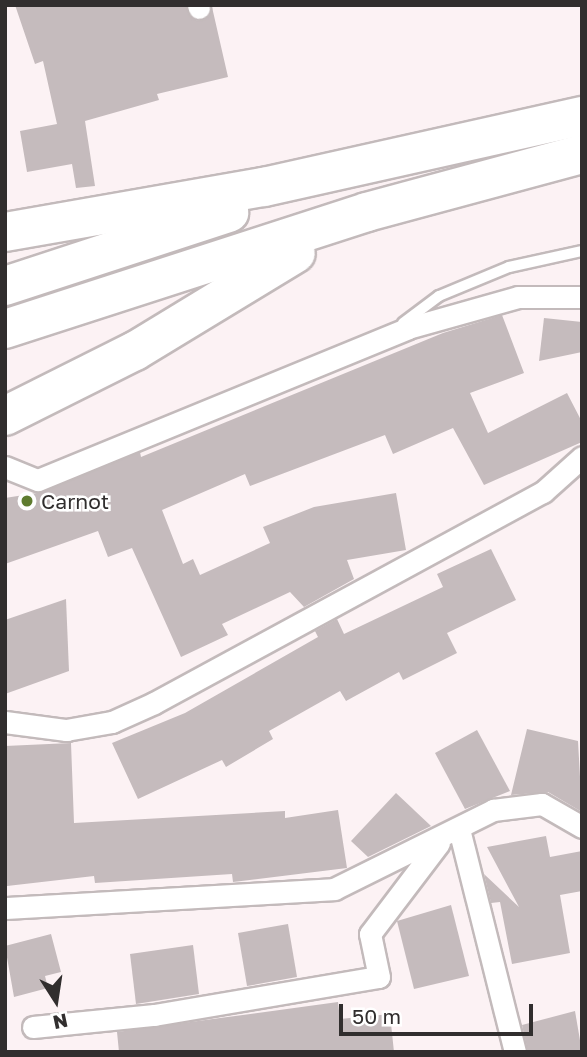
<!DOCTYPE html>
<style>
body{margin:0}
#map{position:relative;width:587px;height:1057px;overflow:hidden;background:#fcf2f4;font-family:"Golos Text",sans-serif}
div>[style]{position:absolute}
.building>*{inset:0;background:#c5bbbd}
.roads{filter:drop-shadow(2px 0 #c3babb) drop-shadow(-2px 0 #c3babb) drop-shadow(0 2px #c3babb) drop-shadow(0 -2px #c3babb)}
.lane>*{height:10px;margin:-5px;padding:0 5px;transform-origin:5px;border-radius:5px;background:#fff}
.street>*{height:21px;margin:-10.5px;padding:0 10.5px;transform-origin:10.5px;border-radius:10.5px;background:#fff}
.highway>*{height:38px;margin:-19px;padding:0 19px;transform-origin:19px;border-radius:19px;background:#fff}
.dots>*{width:19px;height:19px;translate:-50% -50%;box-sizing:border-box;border:4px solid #fff;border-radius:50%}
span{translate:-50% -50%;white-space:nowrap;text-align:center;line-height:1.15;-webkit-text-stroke:5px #fff;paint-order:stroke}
.poi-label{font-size:21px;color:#312e2e}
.left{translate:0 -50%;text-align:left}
.frame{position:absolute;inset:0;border:7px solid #312e2e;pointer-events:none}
.north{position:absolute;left:21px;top:966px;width:70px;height:70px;-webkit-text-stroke:5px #fff;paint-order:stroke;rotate:168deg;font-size:19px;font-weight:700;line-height:28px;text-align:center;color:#312e2e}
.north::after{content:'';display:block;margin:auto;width:24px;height:32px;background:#312e2e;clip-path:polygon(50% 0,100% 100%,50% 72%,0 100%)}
.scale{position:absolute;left:339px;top:1004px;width:194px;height:32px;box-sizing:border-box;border:4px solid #312e2e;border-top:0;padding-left:9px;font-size:21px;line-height:24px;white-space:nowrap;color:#312e2e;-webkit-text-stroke:5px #fff;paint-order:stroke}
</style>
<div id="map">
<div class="building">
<i style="clip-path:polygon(15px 5px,185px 5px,197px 21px,208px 17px,212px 7px,228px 77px,157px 94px,159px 100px,85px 121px,95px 186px,76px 188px,72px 164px,27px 172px,20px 131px,57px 124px,43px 61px,35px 64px)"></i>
<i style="clip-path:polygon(502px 315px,524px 373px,470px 393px,488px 433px,567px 393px,582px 422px,582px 442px,484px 485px,453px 428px,393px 454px,385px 435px,250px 486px,245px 474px,162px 510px,183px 564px,193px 559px,200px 575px,270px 543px,263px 527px,314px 507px,396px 493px,406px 550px,347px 560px,354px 579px,304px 607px,290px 592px,222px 624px,228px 635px,181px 657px,132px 548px,108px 557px,98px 531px,5px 564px,5px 498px,43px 492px,140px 452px,141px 457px,443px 333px)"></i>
<i style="clip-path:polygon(544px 318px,582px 322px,582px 352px,539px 361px)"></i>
<i style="clip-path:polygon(491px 549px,516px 600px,447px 633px,457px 653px,403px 680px,399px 672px,346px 701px,340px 691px,269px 731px,273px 739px,226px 767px,222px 760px,138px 799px,112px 743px,185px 713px,318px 637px,315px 631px,337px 619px,344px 634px,443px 587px,437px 574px)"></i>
<i style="clip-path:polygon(66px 599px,69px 671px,5px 694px,5px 620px)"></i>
<i style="clip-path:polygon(527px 729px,578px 741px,582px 812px,548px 792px,511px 795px)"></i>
<i style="clip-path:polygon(477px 730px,510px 791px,465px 809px,435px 753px)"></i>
<i style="clip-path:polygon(71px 743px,74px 823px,285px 811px,285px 818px,338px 810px,347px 868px,233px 882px,232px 874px,95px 883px,94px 876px,7px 886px,5px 746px)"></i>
<i style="clip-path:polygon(396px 793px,431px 826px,368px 857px,351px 841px)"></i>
<i style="clip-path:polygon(546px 836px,550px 857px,582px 851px,582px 891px,560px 895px,570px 953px,512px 964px,500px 902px,491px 903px,484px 874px,519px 907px,487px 847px)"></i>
<i style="clip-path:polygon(451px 905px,469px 976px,414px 989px,397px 921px)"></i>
<i style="clip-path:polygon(288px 924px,297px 977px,247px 986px,238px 933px)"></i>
<i style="clip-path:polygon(51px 934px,61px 972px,45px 976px,48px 988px,14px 997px,5px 946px)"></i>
<i style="clip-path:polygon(193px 945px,199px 994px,136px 1004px,130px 954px)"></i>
<i style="clip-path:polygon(338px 1002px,340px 1019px,390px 1014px,394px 1052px,119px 1052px,117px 1032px)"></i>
<i style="clip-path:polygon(575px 1011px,582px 1052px,528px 1052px,522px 1025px)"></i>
</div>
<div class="roads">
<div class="lane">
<i style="left:403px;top:323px;width:45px;rotate:-36.9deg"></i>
<i style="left:439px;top:296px;width:76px;rotate:-22.5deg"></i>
<i style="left:509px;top:267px;width:75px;rotate:-12.4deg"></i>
</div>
<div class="street">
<i style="left:198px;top:5px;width:3px;rotate:72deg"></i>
<i style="left:5px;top:467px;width:35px;rotate:22deg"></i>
<i style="left:38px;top:480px;width:400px;rotate:-22.3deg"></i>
<i style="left:408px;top:328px;width:114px;rotate:-15.7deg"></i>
<i style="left:518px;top:297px;width:64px"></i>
<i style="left:5px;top:722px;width:62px;rotate:7.5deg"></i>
<i style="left:66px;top:730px;width:47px;rotate:-9.9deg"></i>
<i style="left:112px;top:722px;width:46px;rotate:-24.3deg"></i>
<i style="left:154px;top:703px;width:443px;rotate:-28.5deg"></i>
<i style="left:543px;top:492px;width:52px;rotate:-41.9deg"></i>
<i style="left:459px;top:829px;width:230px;rotate:75.9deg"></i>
<i style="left:5px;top:908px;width:330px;rotate:-3.3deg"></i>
<i style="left:334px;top:889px;width:178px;rotate:-26.4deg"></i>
<i style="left:493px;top:810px;width:49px;rotate:-7deg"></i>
<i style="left:542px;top:804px;width:46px;rotate:29.9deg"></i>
<i style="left:33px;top:1027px;width:122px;rotate:-5.7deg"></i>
<i style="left:154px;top:1015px;width:228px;rotate:-9.6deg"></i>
<i style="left:379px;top:977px;width:44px;rotate:-101.8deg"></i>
<i style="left:370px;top:934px;width:114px;rotate:-52.8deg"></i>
</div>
<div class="highway">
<i style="left:5px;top:232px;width:263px;rotate:-9.9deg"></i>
<i style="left:264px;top:187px;width:326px;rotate:-12.6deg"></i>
<i style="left:5px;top:286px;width:236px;rotate:-18.1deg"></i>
<i style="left:5px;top:329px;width:380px;rotate:-17.9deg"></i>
<i style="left:367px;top:212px;width:223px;rotate:-15.1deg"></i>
<i style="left:5px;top:416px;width:145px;rotate:-26.6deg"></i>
<i style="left:135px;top:351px;width:188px;rotate:-31.3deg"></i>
</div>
</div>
<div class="dots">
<i style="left:27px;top:501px;background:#5f7b2f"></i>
</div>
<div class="poi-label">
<span class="left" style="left:41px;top:501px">Carnot</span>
</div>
<div class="frame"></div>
<div class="north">N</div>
<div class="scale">50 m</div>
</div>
